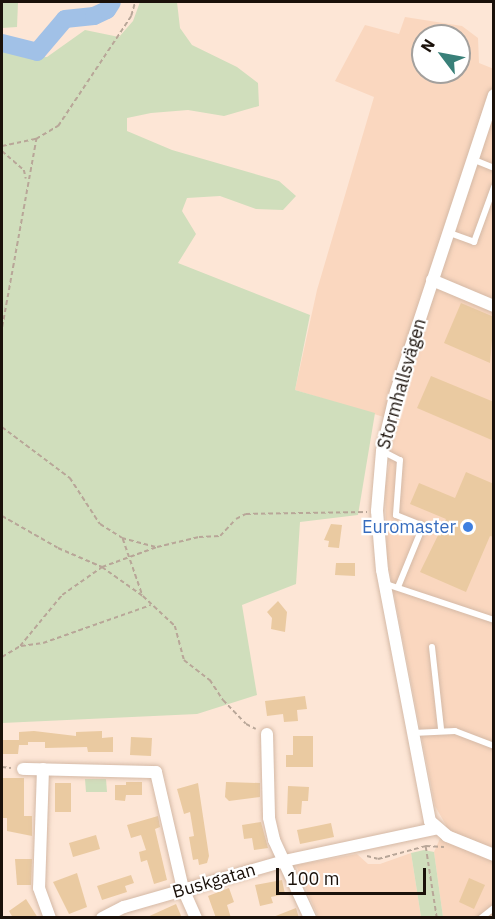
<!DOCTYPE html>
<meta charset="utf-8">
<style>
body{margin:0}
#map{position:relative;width:495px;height:919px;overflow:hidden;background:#fde6d6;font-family:"IBM Plex Sans",sans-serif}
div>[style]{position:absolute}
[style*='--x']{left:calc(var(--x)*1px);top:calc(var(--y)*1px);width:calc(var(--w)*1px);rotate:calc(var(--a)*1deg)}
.built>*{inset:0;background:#fad7bf}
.green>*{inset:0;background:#d0debc}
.river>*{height:18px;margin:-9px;padding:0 9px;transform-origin:9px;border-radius:9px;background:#a1c1e7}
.building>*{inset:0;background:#eacaa1}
.path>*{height:1.5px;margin-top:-0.75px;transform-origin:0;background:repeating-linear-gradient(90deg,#b8a698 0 4.5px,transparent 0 7.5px)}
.roads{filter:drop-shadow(0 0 2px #d4b9a6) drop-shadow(0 0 2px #d4b9a6)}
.lane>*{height:6px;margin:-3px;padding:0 3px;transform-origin:3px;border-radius:3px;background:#fff}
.street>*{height:12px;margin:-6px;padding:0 6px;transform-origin:6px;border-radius:6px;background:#fff}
.dots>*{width:16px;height:16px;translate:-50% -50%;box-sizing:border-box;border:3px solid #fff;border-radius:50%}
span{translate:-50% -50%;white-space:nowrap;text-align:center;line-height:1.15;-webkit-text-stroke:4.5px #fff;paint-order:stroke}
.street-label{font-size:18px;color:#1a110a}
.shop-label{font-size:18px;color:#366cbe}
.right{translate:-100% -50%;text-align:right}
.frame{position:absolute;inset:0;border:3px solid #1a110a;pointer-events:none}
.north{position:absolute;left:411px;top:24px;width:60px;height:60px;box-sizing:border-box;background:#fff;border:2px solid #a3a09d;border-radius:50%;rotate:302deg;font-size:16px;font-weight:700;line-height:24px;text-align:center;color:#1a110a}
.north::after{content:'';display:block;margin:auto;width:21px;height:27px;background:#398079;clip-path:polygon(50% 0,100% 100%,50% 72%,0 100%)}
.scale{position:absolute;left:276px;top:868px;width:150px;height:27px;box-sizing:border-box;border:3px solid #1a110a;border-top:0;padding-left:8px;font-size:18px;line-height:21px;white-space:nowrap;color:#1a110a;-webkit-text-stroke:4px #fff;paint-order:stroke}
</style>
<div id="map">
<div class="built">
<div style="clip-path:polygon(evenodd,405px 17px,462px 26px,478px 38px,479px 63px,494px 69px,493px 917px,443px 917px,434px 852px,446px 825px,435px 806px,387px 558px,385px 487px,397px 421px,295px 390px,317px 290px,374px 97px,335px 81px,365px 25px,399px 34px,405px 17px,423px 36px,459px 36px,459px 72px,423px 72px,423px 36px)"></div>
<div style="clip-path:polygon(411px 853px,421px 917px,318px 917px,296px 865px,357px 854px,368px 864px,380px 864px)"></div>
</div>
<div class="green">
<div style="clip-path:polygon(2px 2px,18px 2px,17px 27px,2px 28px)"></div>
<div style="clip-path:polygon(140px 2px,177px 2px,180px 28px,192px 45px,237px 67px,258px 83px,259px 106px,224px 116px,188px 110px,151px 113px,127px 118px,127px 131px,172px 150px,279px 181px,296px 196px,283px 210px,256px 209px,220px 196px,187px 198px,182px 211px,196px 234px,178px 263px,310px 315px,295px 390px,375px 413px,358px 515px,300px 522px,296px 584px,242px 605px,257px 695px,197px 714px,2px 723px,2px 49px,26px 58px,47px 57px,85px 30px,119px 37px,133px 21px)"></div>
<div style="clip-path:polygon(85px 779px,106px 779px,107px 792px,86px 792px)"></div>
<div style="clip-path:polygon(424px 850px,434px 852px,443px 917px,421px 917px,411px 853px)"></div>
</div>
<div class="river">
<div style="--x:2;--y:43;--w:36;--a:14"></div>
<div style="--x:37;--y:52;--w:43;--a:-49.7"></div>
<div style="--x:65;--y:19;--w:29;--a:-6"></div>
<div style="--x:94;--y:16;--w:14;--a:-25"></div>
<div style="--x:107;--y:10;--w:9;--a:-58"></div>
</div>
<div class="building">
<div style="clip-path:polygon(461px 303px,494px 317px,490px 363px,444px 343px)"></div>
<div style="clip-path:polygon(431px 376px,494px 402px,494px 441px,417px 408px)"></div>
<div style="clip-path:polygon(466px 472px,494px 484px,494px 537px,490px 536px,466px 592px,420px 572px,446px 519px,410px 504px,419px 483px,455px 498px)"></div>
<div style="clip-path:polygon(331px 524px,342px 525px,339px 548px,328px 547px,329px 541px,324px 540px)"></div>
<div style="clip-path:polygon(336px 563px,355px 563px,355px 576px,335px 575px)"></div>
<div style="clip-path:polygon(278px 601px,287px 612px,285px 632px,271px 629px,272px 618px,267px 612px)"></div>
<div style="clip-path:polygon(305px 696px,307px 709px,297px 710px,298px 721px,284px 722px,283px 714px,267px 716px,265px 701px)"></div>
<div style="clip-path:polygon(34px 731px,76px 736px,76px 732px,102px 731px,102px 738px,113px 737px,113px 752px,88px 752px,87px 747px,45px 748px,45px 742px,28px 742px,28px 745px,19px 745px,18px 754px,2px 754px,2px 740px,19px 740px,19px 732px)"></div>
<div style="clip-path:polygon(293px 736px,313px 736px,313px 767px,286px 767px,286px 755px,293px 755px)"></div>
<div style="clip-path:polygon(131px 737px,152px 738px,151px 756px,130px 755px)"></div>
<div style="clip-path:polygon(2px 778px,24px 778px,24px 816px,32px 816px,32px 836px,7px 831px,7px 818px,3px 818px)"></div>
<div style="clip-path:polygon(126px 782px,142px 782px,142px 795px,126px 795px,125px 801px,115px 800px,115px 785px,126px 785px)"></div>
<div style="clip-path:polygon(226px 782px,260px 783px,260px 797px,229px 801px,225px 797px)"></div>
<div style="clip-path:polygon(55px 783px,71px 783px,71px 812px,55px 812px)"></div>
<div style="clip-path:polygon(198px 783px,209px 856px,207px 863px,199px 865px,198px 859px,193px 860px,189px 837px,194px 836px,190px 812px,184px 814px,177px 789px)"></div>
<div style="clip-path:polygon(288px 786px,309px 787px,308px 801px,302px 801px,301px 814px,287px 814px)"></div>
<div style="clip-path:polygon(158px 816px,160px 827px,155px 829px,167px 880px,154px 884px,147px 860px,141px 862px,139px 852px,146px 850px,141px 835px,131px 838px,127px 825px)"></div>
<div style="clip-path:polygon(261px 822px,268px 848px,254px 850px,252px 838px,244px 839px,242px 825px)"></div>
<div style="clip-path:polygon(331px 823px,334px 837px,300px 844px,297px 830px)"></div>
<div style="clip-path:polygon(96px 835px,100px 849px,73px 857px,69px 843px)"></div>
<div style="clip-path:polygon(15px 859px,32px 859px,31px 885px,17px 885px)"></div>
<div style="clip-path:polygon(77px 873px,87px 907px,69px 914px,53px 882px)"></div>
<div style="clip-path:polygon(131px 875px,134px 883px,125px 886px,127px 892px,102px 900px,97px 886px)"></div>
<div style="clip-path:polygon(469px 878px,485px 885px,474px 909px,459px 902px)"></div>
<div style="clip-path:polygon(282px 880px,285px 894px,271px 897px,273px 903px,260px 906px,255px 885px)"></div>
<div style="clip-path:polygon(229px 888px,234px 902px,227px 905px,231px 918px,216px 918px,208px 896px)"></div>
<div style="clip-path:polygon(26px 899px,38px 918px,13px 918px,9px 911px)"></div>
<div style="clip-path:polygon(176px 904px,182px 918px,145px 918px)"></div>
<div style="clip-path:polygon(296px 908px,299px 918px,273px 918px,273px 917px)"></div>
</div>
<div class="path">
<div style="--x:2;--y:146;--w:35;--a:-12"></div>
<div style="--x:36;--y:139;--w:26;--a:-31"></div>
<div style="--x:58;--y:126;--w:132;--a:-56.4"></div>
<div style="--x:131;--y:16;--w:15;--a:-74"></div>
<div style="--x:2;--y:151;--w:29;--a:41"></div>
<div style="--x:24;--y:170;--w:9;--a:77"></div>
<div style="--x:2;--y:327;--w:191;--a:-79.7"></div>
<div style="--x:2;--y:427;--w:85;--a:36.9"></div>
<div style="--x:70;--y:478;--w:55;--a:56.9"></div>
<div style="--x:100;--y:524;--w:26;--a:32"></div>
<div style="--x:122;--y:538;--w:35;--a:15"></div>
<div style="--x:2;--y:516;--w:64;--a:29.7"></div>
<div style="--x:58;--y:548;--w:48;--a:23.4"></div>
<div style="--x:102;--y:567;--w:50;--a:35.3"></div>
<div style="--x:143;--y:596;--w:44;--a:43.2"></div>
<div style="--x:175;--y:626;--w:35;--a:75"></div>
<div style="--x:184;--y:660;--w:33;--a:38"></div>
<div style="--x:210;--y:680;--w:24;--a:57"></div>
<div style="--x:223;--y:700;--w:33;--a:46"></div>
<div style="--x:246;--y:724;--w:11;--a:27"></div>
<div style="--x:123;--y:539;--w:58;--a:70.9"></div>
<div style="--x:21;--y:646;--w:22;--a:-8"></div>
<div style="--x:43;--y:643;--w:114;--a:-19.4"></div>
<div style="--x:2;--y:657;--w:21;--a:-31"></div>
<div style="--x:20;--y:646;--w:66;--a:-50.5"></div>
<div style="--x:62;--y:595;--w:49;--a:-35"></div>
<div style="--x:102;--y:567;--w:59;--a:-20"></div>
<div style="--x:157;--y:547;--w:43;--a:-13.4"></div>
<div style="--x:199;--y:537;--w:21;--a:-3"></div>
<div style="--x:220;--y:536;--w:23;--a:-47"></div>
<div style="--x:236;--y:519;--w:11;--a:-27"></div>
<div style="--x:246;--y:514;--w:121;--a:-0.9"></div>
<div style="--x:2;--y:767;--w:9;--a:6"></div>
<div style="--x:426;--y:847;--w:72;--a:81.2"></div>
<div style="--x:367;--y:856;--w:11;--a:15"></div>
<div style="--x:378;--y:859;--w:50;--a:-15.2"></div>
<div style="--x:426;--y:846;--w:18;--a:3"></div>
</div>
<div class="roads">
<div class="lane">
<div style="--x:472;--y:159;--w:24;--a:22"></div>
<div style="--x:447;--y:232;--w:29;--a:20"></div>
<div style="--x:474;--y:242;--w:59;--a:-70"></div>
<div style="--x:382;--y:451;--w:20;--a:27"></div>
<div style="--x:400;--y:460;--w:55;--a:94.2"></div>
<div style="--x:396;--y:515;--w:29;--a:22"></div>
<div style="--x:423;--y:526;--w:66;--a:112.3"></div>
<div style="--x:386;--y:584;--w:114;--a:18.4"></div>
<div style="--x:432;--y:647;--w:82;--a:83.7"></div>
<div style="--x:413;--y:733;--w:42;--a:-2.7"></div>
<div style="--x:455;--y:731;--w:42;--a:21"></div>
<div style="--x:481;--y:918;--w:16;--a:-38"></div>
</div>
<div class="street">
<div style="--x:494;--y:95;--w:313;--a:108.3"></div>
<div style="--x:396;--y:392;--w:61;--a:103.3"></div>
<div style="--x:382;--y:451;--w:60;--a:94.8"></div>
<div style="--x:377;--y:511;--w:59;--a:85.2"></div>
<div style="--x:382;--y:570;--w:256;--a:79.2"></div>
<div style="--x:430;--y:821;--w:23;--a:41"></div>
<div style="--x:447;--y:836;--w:51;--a:22"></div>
<div style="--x:432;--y:280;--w:67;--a:22.8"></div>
<div style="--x:267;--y:734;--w:84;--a:88.6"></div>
<div style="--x:269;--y:818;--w:23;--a:77"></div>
<div style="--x:274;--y:840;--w:86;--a:65.2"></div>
<div style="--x:23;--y:769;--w:133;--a:1.3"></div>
<div style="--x:156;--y:772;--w:120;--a:77"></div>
<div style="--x:183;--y:889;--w:32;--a:66"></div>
<div style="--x:43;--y:769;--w:119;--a:91.9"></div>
<div style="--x:39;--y:888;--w:32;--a:70"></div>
<div style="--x:102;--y:918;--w:25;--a:-27"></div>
<div style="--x:124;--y:907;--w:166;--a:-16"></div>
<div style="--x:284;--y:861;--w:154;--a:-12"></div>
</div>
</div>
<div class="dots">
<div style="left:468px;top:527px;background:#3f7fe0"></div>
</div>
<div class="street-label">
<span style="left:402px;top:384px;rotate:-74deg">Stormhallsvägen</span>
<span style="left:214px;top:881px;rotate:-16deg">Buskgatan</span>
</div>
<div class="shop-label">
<span class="right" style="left:456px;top:527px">Euromaster</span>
</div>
<div class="frame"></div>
<div class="north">N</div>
<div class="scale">100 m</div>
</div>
